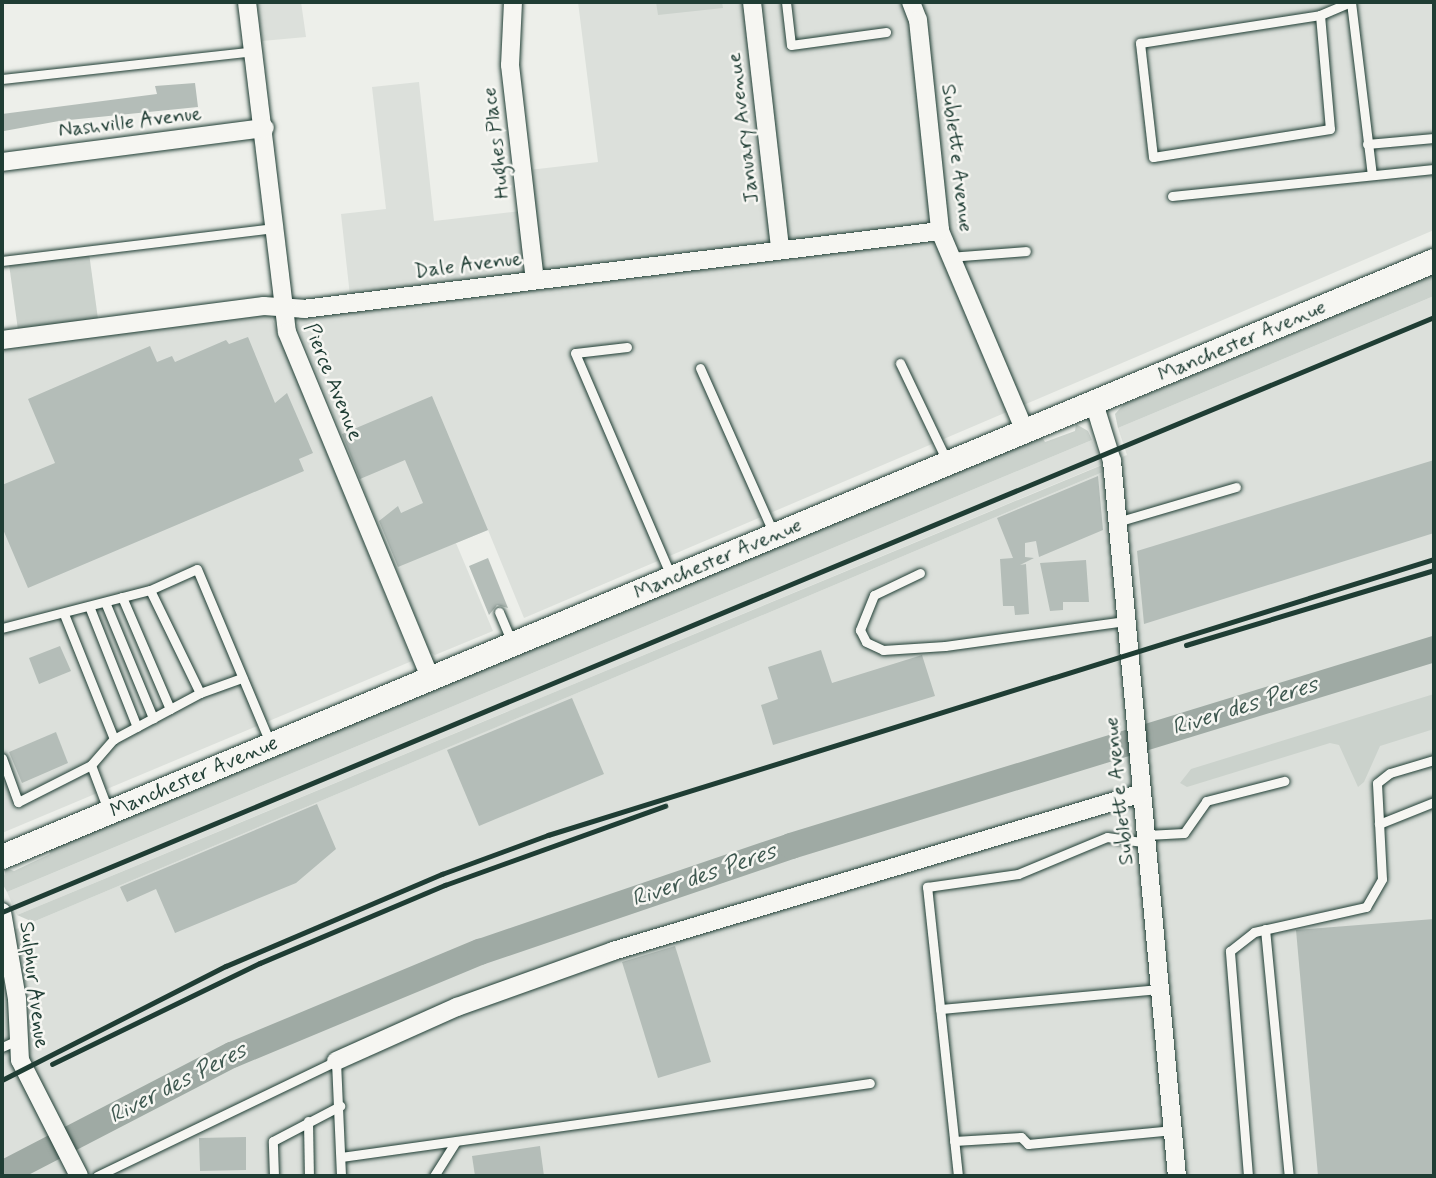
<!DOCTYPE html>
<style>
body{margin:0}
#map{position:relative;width:1436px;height:1178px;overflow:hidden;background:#edefea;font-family:Mynerve,sans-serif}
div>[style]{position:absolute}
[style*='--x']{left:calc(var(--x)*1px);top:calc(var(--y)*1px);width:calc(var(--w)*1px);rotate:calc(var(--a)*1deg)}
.built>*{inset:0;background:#dce0db}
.green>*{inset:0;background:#cbd2cc}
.river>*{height:26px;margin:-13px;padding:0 13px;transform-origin:13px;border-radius:13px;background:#9faaa4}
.building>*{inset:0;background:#b4bdb8}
.roads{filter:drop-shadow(0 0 2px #1f3d34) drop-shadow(0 0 2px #1f3d34)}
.lane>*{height:9px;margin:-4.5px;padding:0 4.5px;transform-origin:4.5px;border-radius:4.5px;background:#f6f6f2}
.street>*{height:18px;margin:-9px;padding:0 9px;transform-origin:9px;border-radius:9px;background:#f6f6f2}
.secondary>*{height:24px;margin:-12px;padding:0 12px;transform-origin:12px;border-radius:12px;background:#f6f6f2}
.rail>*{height:4.5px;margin:-2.25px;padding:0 2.25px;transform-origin:2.25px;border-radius:2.25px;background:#1f3d34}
span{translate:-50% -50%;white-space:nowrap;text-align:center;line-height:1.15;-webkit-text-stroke:5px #f6f6f2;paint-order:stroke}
.street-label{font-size:21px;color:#1f3d34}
.water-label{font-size:23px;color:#3f5850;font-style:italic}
.frame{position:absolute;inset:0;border:4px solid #1f3d34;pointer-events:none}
</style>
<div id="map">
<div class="built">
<div style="clip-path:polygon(257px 2px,301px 2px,306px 37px,262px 41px)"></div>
<div style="clip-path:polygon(578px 2px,1434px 2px,1434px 230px,524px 618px,488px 530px,456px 543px,493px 631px,435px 655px,430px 652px,297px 325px,301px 315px,541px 284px,529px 170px,598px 162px)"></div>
<div style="clip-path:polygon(419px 82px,434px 221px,522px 211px,529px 274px,350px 296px,341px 214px,386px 209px,372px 87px)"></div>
<div style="clip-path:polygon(1434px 296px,1434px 1176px,2px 1176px,2px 935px,1103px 472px,1101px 465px,17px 915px,7px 892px,1092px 440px,1102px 465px,1127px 455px,1118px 428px)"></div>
<div style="clip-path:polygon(270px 314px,412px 661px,2px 833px,2px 347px)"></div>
</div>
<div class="green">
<div style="clip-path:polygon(656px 2px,722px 2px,723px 8px,658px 15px)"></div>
<div style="clip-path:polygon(89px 253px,98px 319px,18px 330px,9px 264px)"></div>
<div style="clip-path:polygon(1434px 274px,1434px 296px,1118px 428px,1115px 414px,1124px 404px)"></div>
<div style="clip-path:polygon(1076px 424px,1088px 431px,1092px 440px,7px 892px,2px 883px,6px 868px,14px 871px,50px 854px,49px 850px,1042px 437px,1045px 442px,1075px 431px)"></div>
<div style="clip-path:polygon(1102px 465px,1103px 472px,33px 922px,17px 915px)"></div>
<div style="clip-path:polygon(1434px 694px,1434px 729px,1380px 746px,1364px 782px,1358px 787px,1339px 745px,1330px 743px,1187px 787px,1180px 783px,1191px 769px)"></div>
</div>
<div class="river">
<div style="--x:2;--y:1174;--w:259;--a:-27.4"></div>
<div style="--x:232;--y:1055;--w:269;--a:-22.6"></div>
<div style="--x:480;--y:952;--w:329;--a:-18.8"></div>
<div style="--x:791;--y:846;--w:673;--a:-17.03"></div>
</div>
<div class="building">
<div style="clip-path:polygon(195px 83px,198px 107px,59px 121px,4px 131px,2px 114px,157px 94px,155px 86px)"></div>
<div style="clip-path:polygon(248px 337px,275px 403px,287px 393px,313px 453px,299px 459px,304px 471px,28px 588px,2px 527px,2px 485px,55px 463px,28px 399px,150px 346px,157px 362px,172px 356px,175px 362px,226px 340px,229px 344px)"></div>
<div style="clip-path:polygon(432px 396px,488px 530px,398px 567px,379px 521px,398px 506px,401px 513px,423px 503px,405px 460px,360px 479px,342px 434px)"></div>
<div style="clip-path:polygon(1434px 460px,1434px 533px,1144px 624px,1137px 551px)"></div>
<div style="clip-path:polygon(1098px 476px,1103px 530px,1039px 557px,1036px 541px,1025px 543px,1025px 557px,1034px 558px,1020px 565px,1026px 564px,1029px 614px,1015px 615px,1014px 606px,1003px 606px,1000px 559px,1013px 558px,997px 518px)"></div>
<div style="clip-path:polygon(488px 558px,508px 608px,497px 605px,489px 615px,469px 566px)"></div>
<div style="clip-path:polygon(1086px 560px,1089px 602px,1063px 602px,1063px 610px,1050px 611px,1040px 563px)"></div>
<div style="clip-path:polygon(60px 646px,71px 671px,39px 684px,29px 658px)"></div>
<div style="clip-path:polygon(821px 650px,832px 683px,922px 655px,935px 696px,773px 745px,761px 705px,778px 699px,768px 667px)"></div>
<div style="clip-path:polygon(572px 698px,604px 774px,479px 826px,447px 750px)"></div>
<div style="clip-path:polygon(56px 732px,68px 763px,22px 783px,9px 752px)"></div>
<div style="clip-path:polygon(317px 804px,336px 849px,296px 883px,175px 933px,156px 889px,127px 902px,120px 887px)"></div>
<div style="clip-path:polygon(1434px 919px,1434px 1176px,1318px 1176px,1296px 930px)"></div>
<div style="clip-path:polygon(675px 946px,711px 1062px,658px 1078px,622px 962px)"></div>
<div style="clip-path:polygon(246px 1137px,246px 1170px,200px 1171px,199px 1138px)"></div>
<div style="clip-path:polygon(540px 1146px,544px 1176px,475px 1176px,472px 1156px)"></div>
</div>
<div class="roads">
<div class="lane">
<div style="--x:786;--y:2;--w:43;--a:83.4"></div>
<div style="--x:791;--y:45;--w:96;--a:-7.8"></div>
<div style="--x:1351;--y:2;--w:174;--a:83.1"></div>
<div style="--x:1320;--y:15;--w:114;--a:85"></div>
<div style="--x:1330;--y:129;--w:179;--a:171"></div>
<div style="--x:1153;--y:157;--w:115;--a:-96.5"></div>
<div style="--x:1140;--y:43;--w:182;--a:-8.8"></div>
<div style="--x:1320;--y:15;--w:33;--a:-23"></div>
<div style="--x:2;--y:79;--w:254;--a:-6.3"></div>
<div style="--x:1367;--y:144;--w:67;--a:-5.1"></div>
<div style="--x:1172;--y:196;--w:263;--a:-5.9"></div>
<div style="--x:950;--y:257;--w:76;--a:-4.5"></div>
<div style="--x:2;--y:261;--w:274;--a:-6.9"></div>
<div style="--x:627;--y:347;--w:52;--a:173.4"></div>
<div style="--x:575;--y:353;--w:243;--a:66.7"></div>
<div style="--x:900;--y:363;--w:109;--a:64.4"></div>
<div style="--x:700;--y:368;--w:182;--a:66"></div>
<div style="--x:1117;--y:522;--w:124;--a:-16.4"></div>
<div style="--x:920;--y:573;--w:51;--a:154.4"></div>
<div style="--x:874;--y:595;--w:38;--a:112"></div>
<div style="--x:860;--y:630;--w:13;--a:63"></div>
<div style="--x:866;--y:642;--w:19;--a:25"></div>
<div style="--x:883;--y:650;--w:62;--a:-3.7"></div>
<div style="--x:945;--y:646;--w:182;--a:-7.9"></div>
<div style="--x:122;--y:597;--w:122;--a:66.8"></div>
<div style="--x:105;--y:602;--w:126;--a:67.5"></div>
<div style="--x:89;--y:606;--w:130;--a:68.4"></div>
<div style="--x:499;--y:612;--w:33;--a:67"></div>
<div style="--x:64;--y:614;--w:135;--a:68.2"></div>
<div style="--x:2;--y:628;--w:153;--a:-14.4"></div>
<div style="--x:200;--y:693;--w:114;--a:-115.9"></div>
<div style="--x:150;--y:590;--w:51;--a:-24.1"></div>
<div style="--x:197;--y:569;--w:189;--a:67.2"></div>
<div style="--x:2;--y:758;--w:47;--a:70"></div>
<div style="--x:18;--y:802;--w:82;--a:-26.9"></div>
<div style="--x:91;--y:765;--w:48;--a:69.3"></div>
<div style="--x:91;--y:765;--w:35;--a:-49"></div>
<div style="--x:114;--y:739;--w:98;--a:-28.1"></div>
<div style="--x:200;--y:693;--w:45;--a:-19.7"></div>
<div style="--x:1379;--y:824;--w:59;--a:-21.8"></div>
<div style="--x:1147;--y:835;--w:37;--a:-3"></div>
<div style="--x:1184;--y:833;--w:39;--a:-55"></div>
<div style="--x:1206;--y:801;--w:81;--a:-14.4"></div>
<div style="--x:1265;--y:929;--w:248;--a:84.5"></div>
<div style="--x:940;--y:1009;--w:221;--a:-5.2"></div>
<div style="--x:2;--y:1047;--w:17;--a:-24"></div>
<div style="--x:308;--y:1121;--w:55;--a:89"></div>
<div style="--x:954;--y:1141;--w:67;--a:-3.4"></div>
<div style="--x:1021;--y:1137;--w:10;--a:45"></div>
<div style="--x:1028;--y:1144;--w:146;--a:-5.5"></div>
<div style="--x:341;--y:1157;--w:534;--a:-7.96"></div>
<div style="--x:97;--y:1176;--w:265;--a:-25.7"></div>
<div style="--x:336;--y:1061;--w:115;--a:87.5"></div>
<div style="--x:274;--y:1176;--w:35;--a:-92"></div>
<div style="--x:273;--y:1141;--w:76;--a:-27.6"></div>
<div style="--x:434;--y:1176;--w:41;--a:-57.8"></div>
<div style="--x:958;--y:1176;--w:291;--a:-96.1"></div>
<div style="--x:927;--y:887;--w:92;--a:-8.1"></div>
<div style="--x:1018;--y:874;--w:96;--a:-22.6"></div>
<div style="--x:1107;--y:837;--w:41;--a:8.3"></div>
<div style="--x:1248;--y:1176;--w:226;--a:-94.6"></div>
<div style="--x:1230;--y:951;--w:31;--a:-38"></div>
<div style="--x:1254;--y:932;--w:115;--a:-12.6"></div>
<div style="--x:1366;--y:907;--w:32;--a:-60"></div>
<div style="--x:1382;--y:879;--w:96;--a:-93"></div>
<div style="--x:1377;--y:783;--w:16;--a:-38"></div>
<div style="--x:1390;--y:773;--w:46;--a:-16.5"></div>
</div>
<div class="street">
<div style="--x:247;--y:2;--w:332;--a:83.1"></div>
<div style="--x:287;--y:332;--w:374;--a:67.5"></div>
<div style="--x:513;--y:2;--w:63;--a:92.7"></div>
<div style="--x:510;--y:65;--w:216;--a:83.4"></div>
<div style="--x:752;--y:2;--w:249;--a:83.5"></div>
<div style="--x:911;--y:2;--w:19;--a:69"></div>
<div style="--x:918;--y:20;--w:212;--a:84"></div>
<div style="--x:940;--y:231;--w:217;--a:67"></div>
<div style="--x:2;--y:162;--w:265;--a:-7.4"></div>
<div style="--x:2;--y:340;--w:264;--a:-7.4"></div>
<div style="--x:264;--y:306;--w:39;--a:4"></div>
<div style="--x:303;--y:309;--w:642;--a:-6.98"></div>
<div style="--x:1094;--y:403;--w:61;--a:72.8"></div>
<div style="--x:1112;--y:461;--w:718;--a:84.81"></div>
<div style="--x:2;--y:912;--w:88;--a:80.2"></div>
<div style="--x:17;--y:999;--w:61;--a:87.2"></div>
<div style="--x:20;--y:1060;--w:130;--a:63"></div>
<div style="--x:336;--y:1061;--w:133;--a:-24.1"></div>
<div style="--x:457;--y:1007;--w:166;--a:-19.7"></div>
<div style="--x:613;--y:951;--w:552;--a:-16.63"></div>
</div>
<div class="secondary">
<div style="--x:2;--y:857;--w:1551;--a:-22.6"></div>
</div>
</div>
<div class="rail">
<div style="--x:1186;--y:645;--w:259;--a:-16.8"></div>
<div style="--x:2;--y:912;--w:1551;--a:-22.56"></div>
<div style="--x:52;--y:1064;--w:231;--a:-25.9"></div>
<div style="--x:260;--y:963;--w:201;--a:-22.9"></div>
<div style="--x:445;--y:885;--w:234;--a:-19.8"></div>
<div style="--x:2;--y:1080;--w:251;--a:-27"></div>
<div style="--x:226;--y:966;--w:235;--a:-23.1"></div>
<div style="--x:442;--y:874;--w:113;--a:-20.2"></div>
<div style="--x:548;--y:835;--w:928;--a:-17.3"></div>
</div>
<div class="street-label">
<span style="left:130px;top:122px;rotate:-7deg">Nashville Avenue</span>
<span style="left:743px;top:128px;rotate:-97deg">January Avenue</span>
<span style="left:496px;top:143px;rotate:-97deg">Hughes Place</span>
<span style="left:957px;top:158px;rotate:83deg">Sublette Avenue</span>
<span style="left:468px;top:265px;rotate:-7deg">Dale Avenue</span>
<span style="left:1242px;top:341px;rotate:-23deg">Manchester Avenue</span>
<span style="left:333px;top:382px;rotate:68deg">Pierce Avenue</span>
<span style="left:718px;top:559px;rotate:-23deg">Manchester Avenue</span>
<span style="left:194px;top:777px;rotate:-23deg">Manchester Avenue</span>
<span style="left:1119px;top:791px;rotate:-96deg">Sublette Avenue</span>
<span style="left:34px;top:985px;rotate:83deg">Sulphur Avenue</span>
</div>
<div class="water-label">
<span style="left:1245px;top:707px;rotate:-17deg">River des Peres</span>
<span style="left:704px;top:876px;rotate:-19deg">River des Peres</span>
<span style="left:178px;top:1084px;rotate:-27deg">River des Peres</span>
</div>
<div class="frame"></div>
</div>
